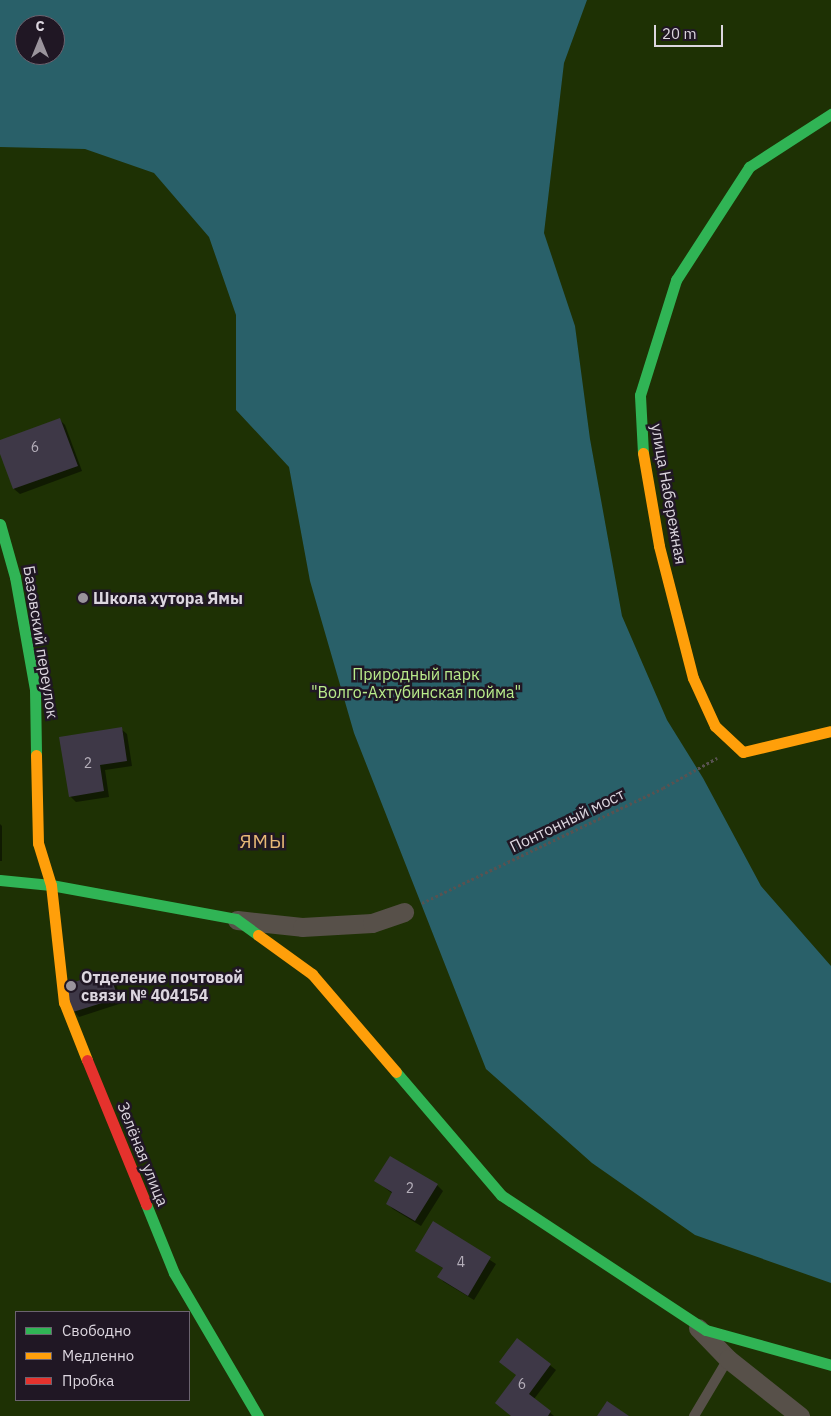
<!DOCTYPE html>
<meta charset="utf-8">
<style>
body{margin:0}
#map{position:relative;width:831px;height:1416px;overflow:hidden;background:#1f1a21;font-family:"IBM Plex Sans",sans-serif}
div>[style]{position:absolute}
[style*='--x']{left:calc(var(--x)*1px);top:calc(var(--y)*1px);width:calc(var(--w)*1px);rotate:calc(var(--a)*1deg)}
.green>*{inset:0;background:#1e3104}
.water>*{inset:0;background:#296069}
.shadow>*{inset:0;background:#0007}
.building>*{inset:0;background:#3e3847}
.path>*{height:3px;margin-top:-1.5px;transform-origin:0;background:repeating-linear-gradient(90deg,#585251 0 2.5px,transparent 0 5px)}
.lane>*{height:10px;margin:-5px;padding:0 5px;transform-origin:5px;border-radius:5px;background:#575049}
.street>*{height:19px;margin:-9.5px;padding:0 9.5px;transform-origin:9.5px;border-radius:9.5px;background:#575049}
.fast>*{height:11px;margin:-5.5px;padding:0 5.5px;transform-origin:5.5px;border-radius:5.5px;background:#30b455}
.slow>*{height:11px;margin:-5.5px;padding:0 5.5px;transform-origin:5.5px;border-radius:5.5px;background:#ff9f0a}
.jam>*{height:11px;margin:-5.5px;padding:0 5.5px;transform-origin:5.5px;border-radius:5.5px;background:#e5322d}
.dots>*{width:14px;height:14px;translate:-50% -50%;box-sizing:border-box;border:2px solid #201724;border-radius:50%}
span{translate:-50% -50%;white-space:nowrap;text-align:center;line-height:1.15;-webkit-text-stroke:5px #201724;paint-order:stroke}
.number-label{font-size:14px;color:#b4aeb9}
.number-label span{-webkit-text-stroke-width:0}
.street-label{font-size:16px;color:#dcd6df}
.poi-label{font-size:16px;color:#dcd6df;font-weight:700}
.left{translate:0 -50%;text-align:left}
.park-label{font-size:16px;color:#b9eb8b}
.quarter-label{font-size:19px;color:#e8b977;letter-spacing:1px}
.legend{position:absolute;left:15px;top:1311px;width:175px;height:90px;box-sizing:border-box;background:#201724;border:1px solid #6b636f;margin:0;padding:6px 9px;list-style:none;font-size:15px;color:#dcd6df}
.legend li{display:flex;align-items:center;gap:10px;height:25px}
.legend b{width:25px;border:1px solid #6b636f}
.north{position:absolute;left:15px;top:15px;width:50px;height:50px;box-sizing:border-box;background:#201724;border:1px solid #6b636f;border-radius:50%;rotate:0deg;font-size:14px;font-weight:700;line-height:20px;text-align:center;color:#dcd6df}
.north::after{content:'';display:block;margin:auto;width:18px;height:22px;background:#9a949c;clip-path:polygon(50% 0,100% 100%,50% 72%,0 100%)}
.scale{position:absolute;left:654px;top:25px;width:69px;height:22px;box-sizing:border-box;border:2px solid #dcd6df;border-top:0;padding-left:6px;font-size:15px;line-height:18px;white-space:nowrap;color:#dcd6df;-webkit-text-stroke:4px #201724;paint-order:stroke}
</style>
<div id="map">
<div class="green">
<div style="clip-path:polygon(evenodd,0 0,831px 0,831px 1416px,0 1416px,0 0,25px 25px,55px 25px,55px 55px,25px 55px,25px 25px,0 0,16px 1312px,189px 1312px,189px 1400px,16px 1400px,16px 1312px)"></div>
</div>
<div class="water">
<div style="clip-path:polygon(evenodd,0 0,587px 0,564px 63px,544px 233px,575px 326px,590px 439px,622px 616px,667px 720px,703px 778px,761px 886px,831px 966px,831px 1283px,695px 1235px,592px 1163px,486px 1069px,354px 733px,310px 581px,289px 467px,236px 410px,236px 315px,209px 237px,154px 173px,85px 149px,0 147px,0 0,25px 25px,55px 25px,55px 55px,25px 55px,25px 25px)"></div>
</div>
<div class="shadow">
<div style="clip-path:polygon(59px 419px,65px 425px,82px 471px,20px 494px,14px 489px,0 451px,0 441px)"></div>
<div style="clip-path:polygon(121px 729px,127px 734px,132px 766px,105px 770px,109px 797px,76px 802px,70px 796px)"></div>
<div style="clip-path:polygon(0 824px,2px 826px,2px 861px,0 861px)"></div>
<div style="clip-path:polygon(109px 973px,114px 978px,122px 1003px,79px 1017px,74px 1011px)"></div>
<div style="clip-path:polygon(376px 1181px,437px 1185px,443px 1191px,421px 1226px,393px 1209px,387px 1203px,393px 1194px)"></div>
<div style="clip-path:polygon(433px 1223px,496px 1264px,474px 1300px,444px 1282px,439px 1277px,444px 1269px,416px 1250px)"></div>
<div style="clip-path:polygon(518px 1340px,556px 1370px,534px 1399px,554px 1416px,512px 1416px,518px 1376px)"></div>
</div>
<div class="building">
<div style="clip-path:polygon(60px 418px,78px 466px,13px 489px,0 454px,0 440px)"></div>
<div style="clip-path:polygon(122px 727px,127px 761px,100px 765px,104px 791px,69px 797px,59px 737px)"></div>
<div style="clip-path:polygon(109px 971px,118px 998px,73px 1012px,65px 985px)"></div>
<div style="clip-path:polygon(390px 1156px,438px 1184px,415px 1221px,386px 1204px,392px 1192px,374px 1181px)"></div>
<div style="clip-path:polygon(433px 1221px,491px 1257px,468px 1296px,437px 1277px,443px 1268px,415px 1251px)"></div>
<div style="clip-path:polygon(517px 1338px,551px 1364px,529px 1394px,551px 1411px,548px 1416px,511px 1416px,495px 1403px,516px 1375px,499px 1362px)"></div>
<div style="clip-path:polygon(607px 1401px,629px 1416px,597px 1416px)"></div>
</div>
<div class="path">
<div style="--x:422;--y:903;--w:267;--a:-25.5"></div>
<div style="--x:663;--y:788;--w:62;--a:-29.1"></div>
</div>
<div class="lane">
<div style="--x:694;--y:1416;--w:66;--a:-59.2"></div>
</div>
<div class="street">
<div style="--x:237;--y:920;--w:65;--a:6.1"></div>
<div style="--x:302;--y:927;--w:70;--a:-3.3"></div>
<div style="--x:372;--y:923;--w:34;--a:-19"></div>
<div style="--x:698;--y:1328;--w:43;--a:45.9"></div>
<div style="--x:728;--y:1359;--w:92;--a:38.4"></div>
</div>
<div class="fast">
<div style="--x:643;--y:453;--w:58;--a:-93"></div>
<div style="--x:640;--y:395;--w:121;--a:-72.6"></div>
<div style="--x:676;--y:280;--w:135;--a:-57.1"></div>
<div style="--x:749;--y:167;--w:98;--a:-32.9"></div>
<div style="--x:0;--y:524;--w:55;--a:74.2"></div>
<div style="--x:15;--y:577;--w:114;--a:79.9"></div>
<div style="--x:35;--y:689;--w:66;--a:89.1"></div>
<div style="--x:0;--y:880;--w:51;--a:5.6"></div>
<div style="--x:51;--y:885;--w:188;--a:10.4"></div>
<div style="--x:236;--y:919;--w:27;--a:36"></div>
<div style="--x:396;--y:1072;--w:162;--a:49.5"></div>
<div style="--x:501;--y:1195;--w:245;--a:33.4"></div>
<div style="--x:706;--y:1330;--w:130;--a:15.6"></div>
<div style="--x:146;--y:1204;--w:74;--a:67.9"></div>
<div style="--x:174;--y:1273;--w:166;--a:59.6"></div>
</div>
<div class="slow">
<div style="--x:643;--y:453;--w:94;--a:80.2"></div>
<div style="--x:659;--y:546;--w:136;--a:75.6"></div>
<div style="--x:693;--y:678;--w:53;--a:65.4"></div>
<div style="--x:715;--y:726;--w:38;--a:43"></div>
<div style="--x:743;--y:752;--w:90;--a:-13.4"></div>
<div style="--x:36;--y:755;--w:88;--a:88.7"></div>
<div style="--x:38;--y:843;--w:44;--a:72.8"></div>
<div style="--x:51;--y:885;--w:118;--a:83.7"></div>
<div style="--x:64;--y:1002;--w:62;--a:68.4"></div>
<div style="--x:258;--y:935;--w:67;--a:35.8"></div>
<div style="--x:312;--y:974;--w:129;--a:49.4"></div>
</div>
<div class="jam">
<div style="--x:87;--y:1060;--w:156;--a:67.7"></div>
</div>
<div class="dots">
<div style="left:83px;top:598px;background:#9a949c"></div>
<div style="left:71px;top:986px;background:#9a949c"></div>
</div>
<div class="number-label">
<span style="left:35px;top:447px">6</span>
<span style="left:88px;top:763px">2</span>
<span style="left:410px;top:1188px">2</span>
<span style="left:461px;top:1262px">4</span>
<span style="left:522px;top:1384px">6</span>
</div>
<div class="street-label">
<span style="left:669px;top:494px;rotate:80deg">улица Набережная</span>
<span style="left:41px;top:642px;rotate:81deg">Базовский переулок</span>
<span style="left:567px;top:820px;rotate:-26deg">Понтонный мост</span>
<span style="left:143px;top:1154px;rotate:68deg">Зелёная улица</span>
</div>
<div class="poi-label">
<span class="left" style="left:93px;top:598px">Школа хутора Ямы</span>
<span class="left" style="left:81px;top:986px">Отделение почтовой<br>связи № 404154</span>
</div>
<div class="park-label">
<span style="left:416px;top:683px">Природный парк<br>"Волго-Ахтубинская пойма"</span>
</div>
<div class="quarter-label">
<span style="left:263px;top:842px">ЯМЫ</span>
</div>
<ul class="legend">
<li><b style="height:6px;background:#30b455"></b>Свободно</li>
<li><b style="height:6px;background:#ff9f0a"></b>Медленно</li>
<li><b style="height:6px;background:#e5322d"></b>Пробка</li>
</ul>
<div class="north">С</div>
<div class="scale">20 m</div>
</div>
